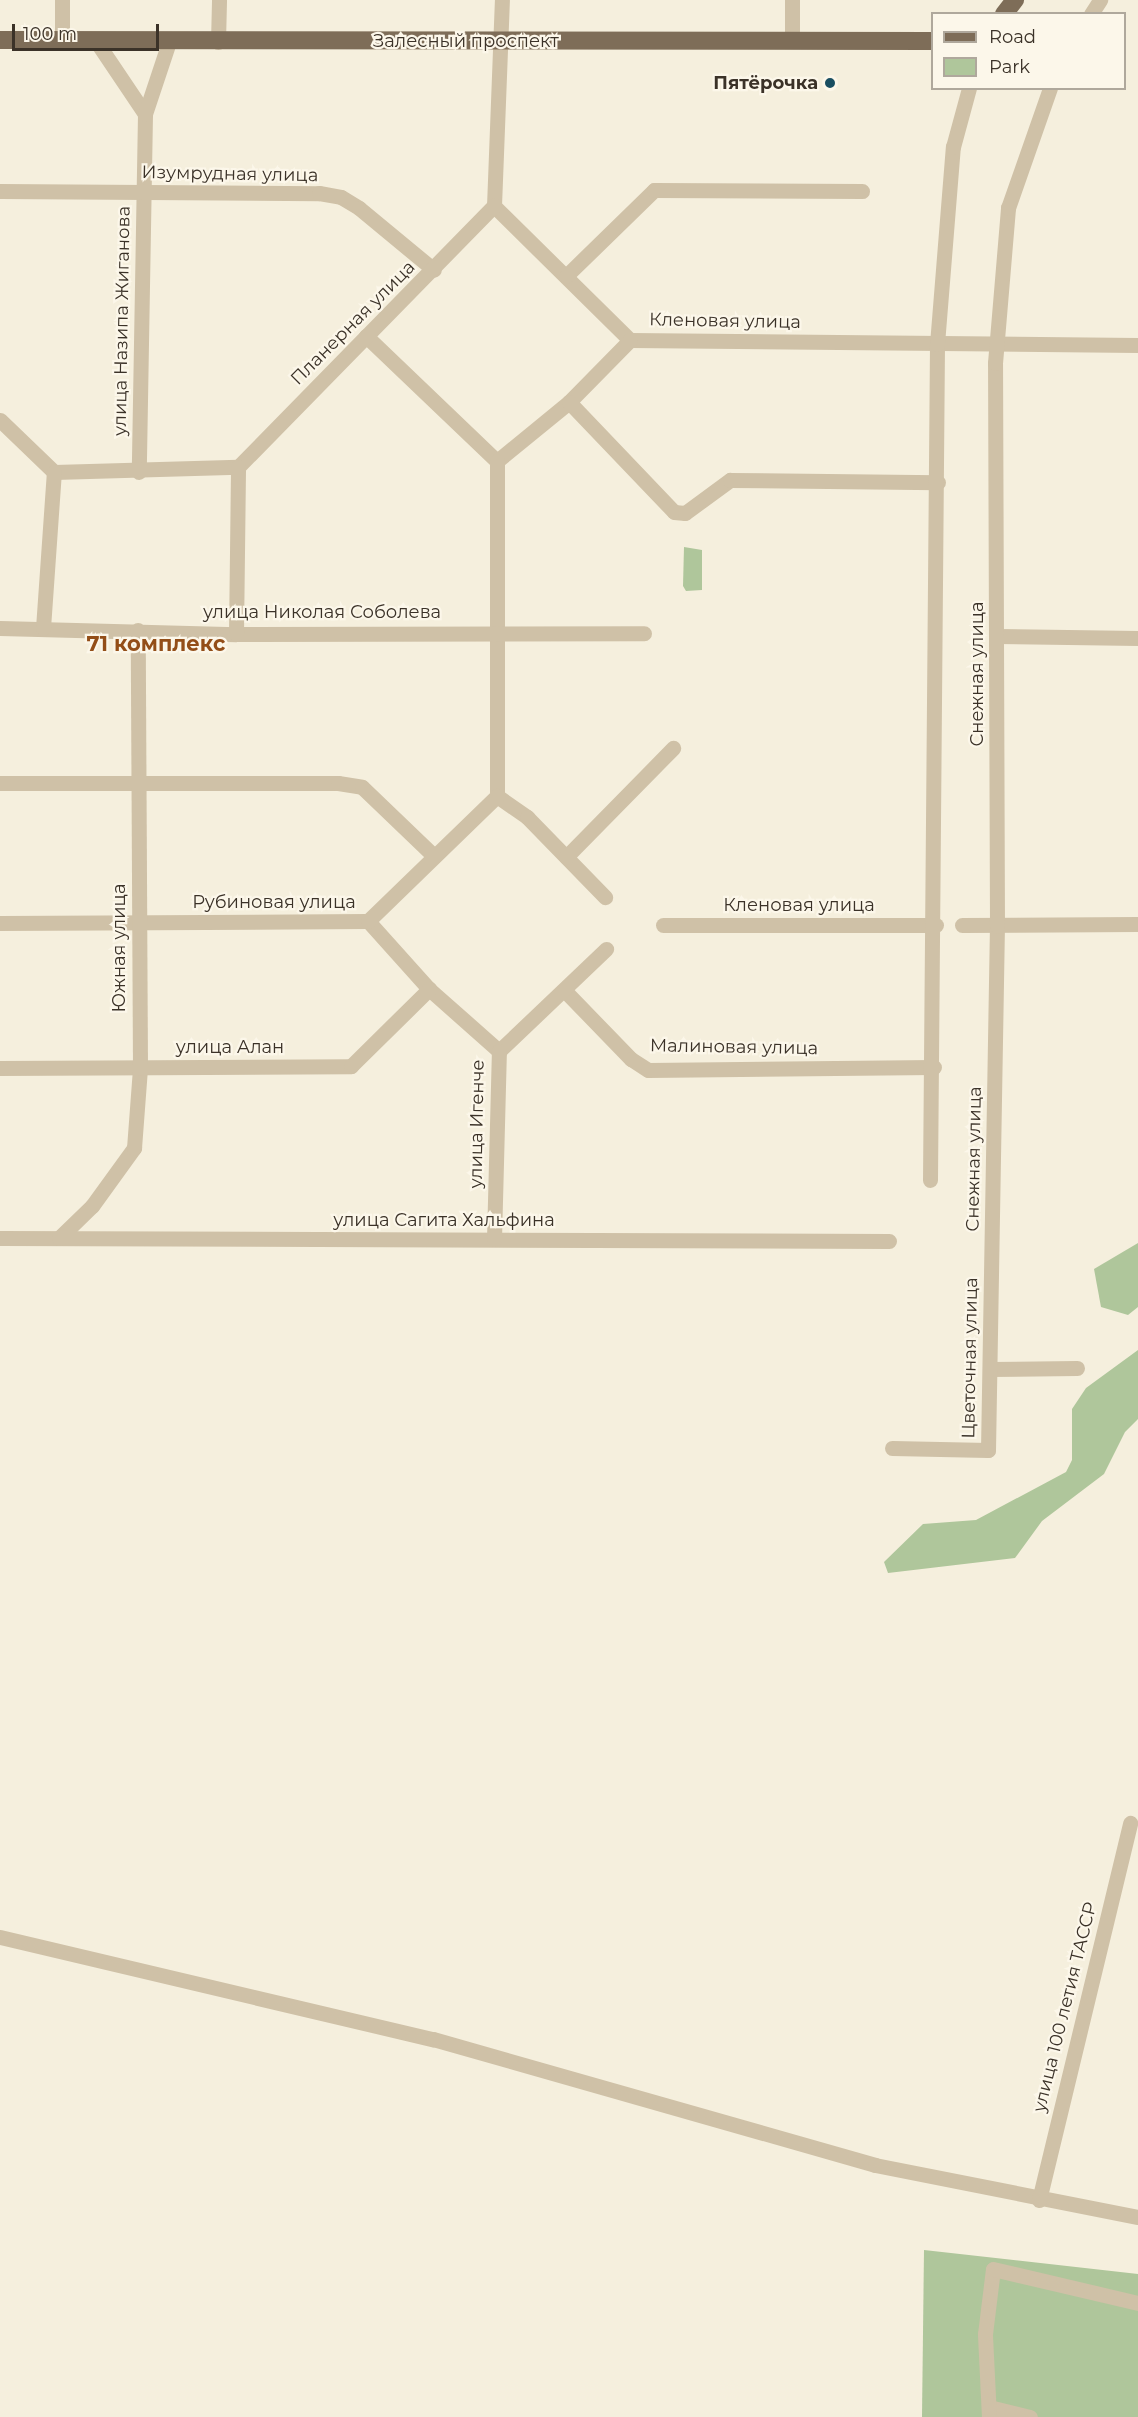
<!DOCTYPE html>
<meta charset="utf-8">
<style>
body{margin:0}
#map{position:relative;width:1138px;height:2417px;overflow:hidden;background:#f5efdd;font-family:Montserrat,sans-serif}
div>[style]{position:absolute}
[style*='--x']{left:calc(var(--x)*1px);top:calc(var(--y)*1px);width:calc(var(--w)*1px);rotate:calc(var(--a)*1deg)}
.green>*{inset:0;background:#afc69b}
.minor>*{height:15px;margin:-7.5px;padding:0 7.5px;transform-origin:7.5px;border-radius:7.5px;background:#cfc1a7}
.major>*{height:18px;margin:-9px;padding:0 9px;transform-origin:9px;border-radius:9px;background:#7e6d58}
.dots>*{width:16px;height:16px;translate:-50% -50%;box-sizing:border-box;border:3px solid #fcf7ea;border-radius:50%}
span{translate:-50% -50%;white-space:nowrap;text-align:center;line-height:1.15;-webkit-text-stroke:4.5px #fcf7ea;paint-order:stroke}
.street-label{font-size:18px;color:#3b3228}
.poi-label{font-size:18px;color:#3b3228;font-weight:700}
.right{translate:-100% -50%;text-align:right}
.quarter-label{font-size:21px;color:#934e18;font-weight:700}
.legend{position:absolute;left:931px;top:12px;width:195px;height:78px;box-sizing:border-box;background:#fcf7ea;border:2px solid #afa89c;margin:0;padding:8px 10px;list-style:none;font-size:18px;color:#3b3228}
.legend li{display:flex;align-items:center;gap:12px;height:30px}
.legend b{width:30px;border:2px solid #afa89c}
.scale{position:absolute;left:12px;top:24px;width:147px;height:27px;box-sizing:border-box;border:3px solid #3b3228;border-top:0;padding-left:8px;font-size:18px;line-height:21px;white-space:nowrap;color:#3b3228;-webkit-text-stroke:4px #fcf7ea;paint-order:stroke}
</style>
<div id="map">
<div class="green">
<div style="clip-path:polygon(684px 547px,702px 550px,702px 590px,686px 591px,683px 586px)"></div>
<div style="clip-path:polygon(1138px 1243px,1138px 1307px,1128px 1315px,1101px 1307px,1094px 1269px)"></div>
<div style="clip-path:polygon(1138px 1350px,1138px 1419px,1125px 1432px,1104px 1474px,1042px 1521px,1015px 1558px,888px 1573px,884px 1562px,923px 1524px,976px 1520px,1066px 1472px,1072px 1460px,1072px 1409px,1086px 1388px)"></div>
<div style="clip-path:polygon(924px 2250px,1138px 2274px,1138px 2417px,922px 2417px)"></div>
</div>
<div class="minor">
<div style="--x:1091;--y:14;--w:17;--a:-57"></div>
<div style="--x:792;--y:40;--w:40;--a:-90"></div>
<div style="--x:62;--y:41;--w:41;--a:-90"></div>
<div style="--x:96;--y:41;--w:88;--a:56.1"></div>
<div style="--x:145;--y:114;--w:358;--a:91"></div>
<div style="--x:218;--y:42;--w:42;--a:-88.6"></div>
<div style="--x:145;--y:114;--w:76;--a:-71.6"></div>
<div style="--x:0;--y:191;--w:319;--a:0.4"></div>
<div style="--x:319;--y:193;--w:22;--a:10"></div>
<div style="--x:341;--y:197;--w:21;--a:31"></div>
<div style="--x:359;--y:208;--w:97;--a:39.6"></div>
<div style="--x:494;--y:206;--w:191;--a:44.6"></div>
<div style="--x:630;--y:340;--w:508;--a:0.56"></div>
<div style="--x:494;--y:206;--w:206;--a:-87.8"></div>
<div style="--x:566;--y:276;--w:123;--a:-44.3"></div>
<div style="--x:654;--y:190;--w:208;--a:0.3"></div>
<div style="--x:366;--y:336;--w:181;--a:43.7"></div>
<div style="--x:497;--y:461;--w:93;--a:-39.3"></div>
<div style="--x:569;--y:402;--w:87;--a:-45.5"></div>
<div style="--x:569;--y:402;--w:152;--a:46.3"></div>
<div style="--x:674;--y:512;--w:11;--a:5"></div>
<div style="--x:685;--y:513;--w:56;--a:-36.3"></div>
<div style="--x:730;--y:480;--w:208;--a:0.6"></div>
<div style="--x:0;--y:420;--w:75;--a:43.9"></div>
<div style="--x:497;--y:461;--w:335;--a:90"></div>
<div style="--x:238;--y:467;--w:366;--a:-45.6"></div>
<div style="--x:54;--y:472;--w:184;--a:-1.6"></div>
<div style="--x:0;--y:628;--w:236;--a:1.5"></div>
<div style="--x:236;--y:634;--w:408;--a:-0.1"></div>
<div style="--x:43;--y:628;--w:156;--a:-86"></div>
<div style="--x:236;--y:634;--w:167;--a:-89.3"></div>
<div style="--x:996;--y:636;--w:142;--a:0.8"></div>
<div style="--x:0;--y:783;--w:338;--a:0"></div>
<div style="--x:338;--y:783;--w:24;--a:9"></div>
<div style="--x:362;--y:787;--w:100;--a:43.8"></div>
<div style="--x:497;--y:796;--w:37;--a:35"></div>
<div style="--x:527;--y:817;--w:112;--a:45.7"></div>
<div style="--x:566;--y:857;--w:153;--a:-45.5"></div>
<div style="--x:368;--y:921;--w:91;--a:48.1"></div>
<div style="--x:429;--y:989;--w:94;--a:41.5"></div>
<div style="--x:0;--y:923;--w:368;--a:-0.3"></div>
<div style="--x:368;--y:921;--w:180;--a:-44.1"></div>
<div style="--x:663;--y:925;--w:273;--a:0"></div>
<div style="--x:962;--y:925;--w:176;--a:-0.3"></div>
<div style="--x:565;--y:991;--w:95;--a:45.9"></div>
<div style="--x:631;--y:1059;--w:20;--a:33"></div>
<div style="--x:648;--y:1070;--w:286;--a:-0.6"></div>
<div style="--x:499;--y:1051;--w:148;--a:-43.6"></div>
<div style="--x:0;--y:1068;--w:351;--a:-0.3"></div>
<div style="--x:351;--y:1066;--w:110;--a:-44.6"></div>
<div style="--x:930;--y:1180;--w:836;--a:-89.52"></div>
<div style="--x:937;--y:344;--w:198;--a:-85.4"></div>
<div style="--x:953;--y:147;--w:61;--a:-74.8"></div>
<div style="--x:0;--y:1238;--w:889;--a:0.19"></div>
<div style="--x:59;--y:1238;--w:46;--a:-44.1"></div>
<div style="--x:92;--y:1206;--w:72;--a:-54.1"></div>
<div style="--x:134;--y:1148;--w:80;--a:-85.7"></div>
<div style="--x:140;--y:1068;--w:438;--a:-90.3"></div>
<div style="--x:494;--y:1239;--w:188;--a:-88.5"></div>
<div style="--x:990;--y:1369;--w:87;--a:-0.7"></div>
<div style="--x:892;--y:1448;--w:96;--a:1.2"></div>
<div style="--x:988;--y:1450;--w:524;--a:-89.02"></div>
<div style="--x:997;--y:926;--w:563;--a:-90.2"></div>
<div style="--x:995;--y:363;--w:156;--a:-85.2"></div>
<div style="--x:1008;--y:208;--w:127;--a:-70.7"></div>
<div style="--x:0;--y:1937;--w:445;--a:13.3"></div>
<div style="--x:433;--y:2039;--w:460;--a:15.9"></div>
<div style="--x:875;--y:2165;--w:268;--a:11.2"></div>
<div style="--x:1039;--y:2200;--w:388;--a:-76.4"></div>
<div style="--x:989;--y:2407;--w:42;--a:13.7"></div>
<div style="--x:989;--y:2417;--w:83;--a:-92.8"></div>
<div style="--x:985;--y:2334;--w:65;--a:-83"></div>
<div style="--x:993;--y:2269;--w:149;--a:13.2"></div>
</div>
<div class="major">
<div style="--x:1004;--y:14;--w:18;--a:-52"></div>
<div style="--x:0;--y:40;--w:932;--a:0.06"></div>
</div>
<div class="dots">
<div style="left:830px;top:83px;background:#194e61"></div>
</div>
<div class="street-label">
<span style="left:466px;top:41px">Залесный проспект</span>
<span style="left:230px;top:174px;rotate:1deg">Изумрудная улица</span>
<span style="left:122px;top:321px;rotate:-89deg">улица Назипа Жиганова</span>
<span style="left:725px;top:321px;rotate:1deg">Кленовая улица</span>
<span style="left:353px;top:323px;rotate:-45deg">Планерная улица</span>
<span style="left:322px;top:612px">улица Николая Соболева</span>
<span style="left:977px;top:674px;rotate:-90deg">Снежная улица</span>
<span style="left:274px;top:902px">Рубиновая улица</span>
<span style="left:799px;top:905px">Кленовая улица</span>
<span style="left:119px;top:948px;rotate:-90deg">Южная улица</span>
<span style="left:230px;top:1047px">улица Алан</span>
<span style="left:734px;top:1047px;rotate:1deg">Малиновая улица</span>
<span style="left:477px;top:1124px;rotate:-89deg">улица Игенче</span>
<span style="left:974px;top:1159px;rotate:-89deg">Снежная улица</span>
<span style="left:444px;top:1220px">улица Сагита Хальфина</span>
<span style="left:970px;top:1358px;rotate:-89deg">Цветочная улица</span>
<span style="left:1065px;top:2007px;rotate:-76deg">улица 100 летия ТАССР</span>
</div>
<div class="poi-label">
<span class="right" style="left:818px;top:83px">Пятёрочка</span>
</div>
<div class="quarter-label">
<span style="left:156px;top:644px">71 комплекс</span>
</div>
<ul class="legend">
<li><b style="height:8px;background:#7e6d58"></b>Road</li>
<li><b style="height:16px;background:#afc69b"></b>Park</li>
</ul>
<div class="scale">100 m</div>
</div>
